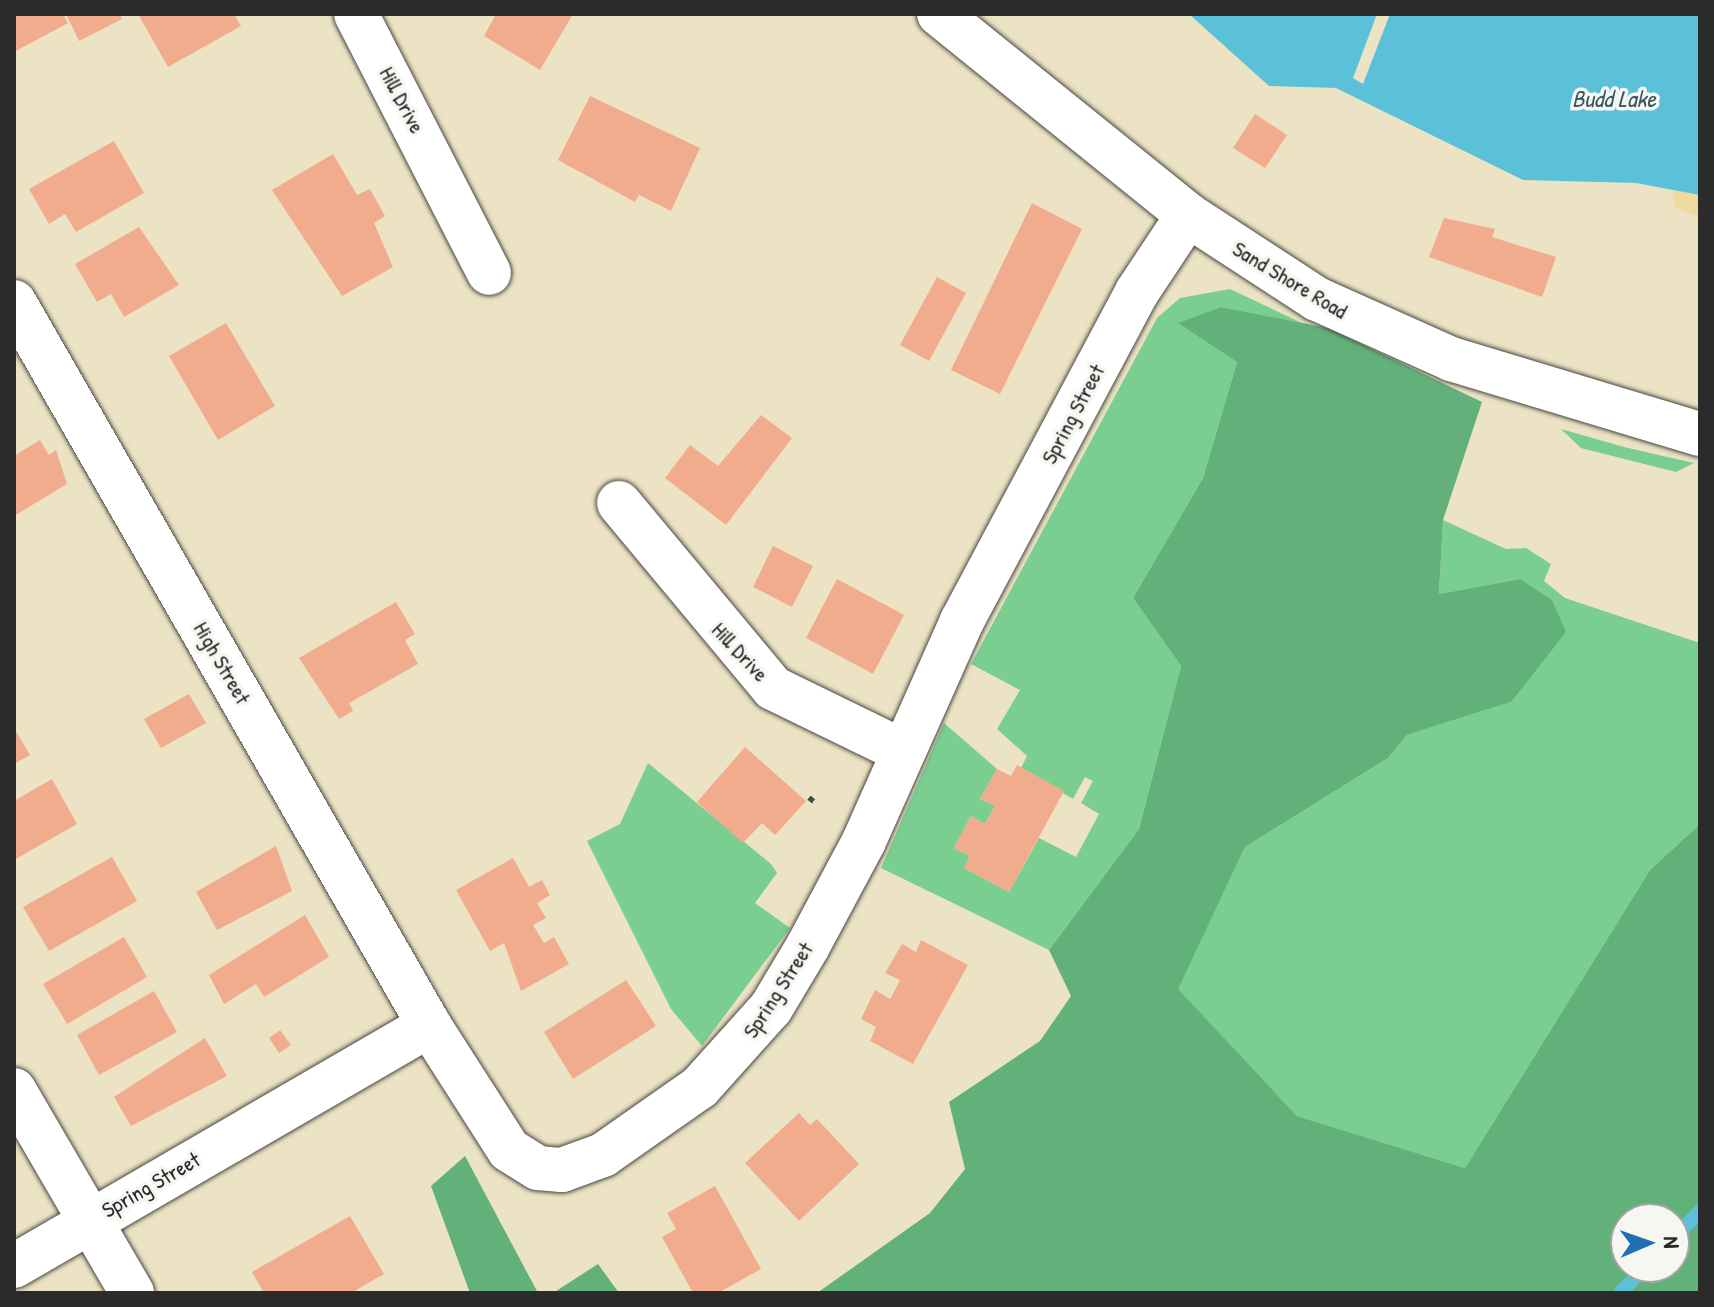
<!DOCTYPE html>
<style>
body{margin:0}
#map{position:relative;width:1714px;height:1307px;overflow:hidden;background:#ece3c4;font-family:"Patrick Hand",sans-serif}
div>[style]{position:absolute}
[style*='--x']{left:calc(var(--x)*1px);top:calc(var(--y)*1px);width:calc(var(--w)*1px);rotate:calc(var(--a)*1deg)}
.green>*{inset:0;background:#7ace90}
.forest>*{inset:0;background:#63b17a}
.sand>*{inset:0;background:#eeda9e}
.water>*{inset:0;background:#5bc1d9}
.pier>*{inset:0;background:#ece3c4}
.stream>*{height:14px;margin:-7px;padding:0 7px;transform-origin:7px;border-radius:7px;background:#5bc1d9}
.building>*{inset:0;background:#f1ac8d}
.path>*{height:5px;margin-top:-2.5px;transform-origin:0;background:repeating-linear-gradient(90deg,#484742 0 6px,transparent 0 12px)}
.roads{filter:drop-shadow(0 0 2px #484742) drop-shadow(0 0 2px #484742)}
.minor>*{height:44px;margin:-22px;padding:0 22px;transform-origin:22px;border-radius:22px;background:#fff}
.tertiary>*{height:44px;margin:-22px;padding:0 22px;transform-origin:22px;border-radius:22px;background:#fff}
span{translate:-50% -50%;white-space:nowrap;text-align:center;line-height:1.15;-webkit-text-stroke:7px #f6f6f2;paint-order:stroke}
.street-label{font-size:22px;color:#2b2b2b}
.water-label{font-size:24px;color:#39585f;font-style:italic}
.frame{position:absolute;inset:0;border:16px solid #2b2b2b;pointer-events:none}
.north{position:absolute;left:1610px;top:1203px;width:80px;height:80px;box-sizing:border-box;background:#f6f6f2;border:2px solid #a5a5a2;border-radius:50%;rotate:88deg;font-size:22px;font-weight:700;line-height:32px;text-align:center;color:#2b2b2b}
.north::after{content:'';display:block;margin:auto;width:28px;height:36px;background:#1f6fb2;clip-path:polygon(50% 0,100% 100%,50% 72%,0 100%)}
</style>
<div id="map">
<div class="green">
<div style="clip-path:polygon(1230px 289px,1302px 323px,1221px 307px,1179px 323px,1237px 362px,1203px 478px,1133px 598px,1181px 666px,1139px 829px,1049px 950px,881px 868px,944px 723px,997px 769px,980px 799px,995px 806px,985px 824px,971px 816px,954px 848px,970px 856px,964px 868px,1009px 892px,1039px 838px,1076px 857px,1099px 814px,1081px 803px,1093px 781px,1085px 777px,1073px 799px,1021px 768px,1027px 756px,997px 729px,1020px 690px,971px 664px,1157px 318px,1180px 298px)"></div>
<div style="clip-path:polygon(1561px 429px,1624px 447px,1694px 463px,1676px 472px,1581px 448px)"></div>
<div style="clip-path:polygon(1443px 520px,1506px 549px,1526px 548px,1551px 564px,1544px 581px,1565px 598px,1700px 643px,1700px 824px,1650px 870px,1465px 1168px,1297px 1116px,1177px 989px,1245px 847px,1388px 758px,1407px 735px,1511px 702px,1520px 579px,1439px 594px)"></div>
<div style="clip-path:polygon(648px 763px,771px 864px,777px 873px,755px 903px,790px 928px,702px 1046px,671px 1009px,587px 841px,620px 824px)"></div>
</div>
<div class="forest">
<div style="clip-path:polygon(evenodd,1221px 307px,1328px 328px,1482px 402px,1443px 520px,1439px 594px,1520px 579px,1552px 600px,1566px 632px,1511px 702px,1407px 735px,1388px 758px,1245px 847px,1178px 989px,1297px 1116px,1465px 1168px,1650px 870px,1700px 824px,1700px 1293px,817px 1293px,930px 1213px,965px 1169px,949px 1102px,1040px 1041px,1071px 996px,1049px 950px,1139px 829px,1181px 666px,1133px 598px,1203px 478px,1237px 362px,1178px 323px,1221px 307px,1626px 1219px,1674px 1219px,1674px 1267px,1626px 1267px,1626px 1219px)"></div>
<div style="clip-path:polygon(465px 1156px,538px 1293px,470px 1293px,431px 1186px)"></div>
<div style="clip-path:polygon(598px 1264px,619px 1293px,553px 1293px)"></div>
</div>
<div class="sand">
<div style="clip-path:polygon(1672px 190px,1700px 195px,1700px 217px,1675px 208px)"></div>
</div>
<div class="water">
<div style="clip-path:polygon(1189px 14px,1700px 14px,1700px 195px,1636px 183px,1523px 180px,1336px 88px,1269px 86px)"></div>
</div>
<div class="pier">
<div style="clip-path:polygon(1377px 14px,1390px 14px,1363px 84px,1353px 78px)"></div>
</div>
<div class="stream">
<div style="--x:1674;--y:1238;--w:37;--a:-46"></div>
<div style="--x:1620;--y:1293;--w:36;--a:-46"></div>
</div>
<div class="building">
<div style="clip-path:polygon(14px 14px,63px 14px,68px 23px,14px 52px)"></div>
<div style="clip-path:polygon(66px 14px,120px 14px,122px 19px,79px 41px)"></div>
<div style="clip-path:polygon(138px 14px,234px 14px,241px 26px,168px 67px)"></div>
<div style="clip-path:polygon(496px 14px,573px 14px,540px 70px,484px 36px)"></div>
<div style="clip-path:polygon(590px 96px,700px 148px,671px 211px,639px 195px,635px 202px,558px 160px)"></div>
<div style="clip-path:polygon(1255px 114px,1287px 135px,1265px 168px,1233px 148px)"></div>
<div style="clip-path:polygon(114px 141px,144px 193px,76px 232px,65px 214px,49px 224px,29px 189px)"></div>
<div style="clip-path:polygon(333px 154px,357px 195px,370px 189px,385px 216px,374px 223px,393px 267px,342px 296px,272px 190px)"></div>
<div style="clip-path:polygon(1032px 203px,1082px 229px,1000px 394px,951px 370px)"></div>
<div style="clip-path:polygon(1444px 218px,1495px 229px,1492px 237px,1556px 257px,1542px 297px,1429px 257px)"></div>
<div style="clip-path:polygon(139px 227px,179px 285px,124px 317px,111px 294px,97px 302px,75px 264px)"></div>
<div style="clip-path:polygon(937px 277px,966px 293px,929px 361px,900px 345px)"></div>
<div style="clip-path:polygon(226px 323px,275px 406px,218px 440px,169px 356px)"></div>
<div style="clip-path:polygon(761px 415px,792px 438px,726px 525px,665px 478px,690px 445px,718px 466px)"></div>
<div style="clip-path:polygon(40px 440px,49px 455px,56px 450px,67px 484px,14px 516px,14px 456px)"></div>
<div style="clip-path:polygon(773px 546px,813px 566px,792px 607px,753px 587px)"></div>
<div style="clip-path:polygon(837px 579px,904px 615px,873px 674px,806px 638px)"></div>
<div style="clip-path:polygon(396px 602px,415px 634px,405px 640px,418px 664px,349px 703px,353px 711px,339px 719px,299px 658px)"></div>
<div style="clip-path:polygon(189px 694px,206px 723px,161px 748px,144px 719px)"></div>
<div style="clip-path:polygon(14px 728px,30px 755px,14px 764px)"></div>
<div style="clip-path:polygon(745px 747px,806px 801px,775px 835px,762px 823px,743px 843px,697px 802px)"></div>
<div style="clip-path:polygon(1017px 765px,1064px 791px,1009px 892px,964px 868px,970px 856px,954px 848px,971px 816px,985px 824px,995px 806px,980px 799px,997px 769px,1011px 776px)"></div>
<div style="clip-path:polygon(52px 779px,77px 824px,14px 860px,14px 801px)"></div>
<div style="clip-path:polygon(276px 846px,292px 891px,217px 930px,196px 892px)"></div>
<div style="clip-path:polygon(112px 857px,137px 901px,49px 951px,23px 907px)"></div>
<div style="clip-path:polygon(513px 858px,529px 887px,542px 880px,550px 895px,537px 903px,546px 918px,533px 925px,544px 943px,554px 937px,569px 964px,521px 991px,504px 943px,490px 951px,456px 890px)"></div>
<div style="clip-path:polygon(305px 915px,329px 957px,264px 997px,256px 984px,224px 1004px,209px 975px)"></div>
<div style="clip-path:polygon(124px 937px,147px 977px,67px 1024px,43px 984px)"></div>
<div style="clip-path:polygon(921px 940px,968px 965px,913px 1064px,870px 1041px,876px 1027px,861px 1019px,875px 990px,890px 999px,894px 992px,900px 980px,885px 973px,902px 944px,916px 952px)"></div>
<div style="clip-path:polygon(626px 980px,656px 1026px,573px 1079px,544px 1032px)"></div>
<div style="clip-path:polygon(154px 991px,177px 1032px,99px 1075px,77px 1035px)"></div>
<div style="clip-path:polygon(280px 1030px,291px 1045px,279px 1053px,269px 1038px)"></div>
<div style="clip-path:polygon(205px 1038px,227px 1076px,131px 1126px,114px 1097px)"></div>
<div style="clip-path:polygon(799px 1113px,810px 1125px,817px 1119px,859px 1164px,799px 1221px,745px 1163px)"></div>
<div style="clip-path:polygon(715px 1186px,761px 1269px,718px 1293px,693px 1293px,662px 1237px,676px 1229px,667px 1213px)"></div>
<div style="clip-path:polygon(350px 1216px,384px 1274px,351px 1293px,264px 1293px,252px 1272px)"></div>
</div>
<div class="path">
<div style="--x:809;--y:797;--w:9;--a:41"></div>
</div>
<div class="roads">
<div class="minor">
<div style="--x:356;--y:14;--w:291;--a:62.8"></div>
<div style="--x:14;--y:302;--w:834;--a:60.14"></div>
<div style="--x:619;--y:503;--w:241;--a:50.2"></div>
<div style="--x:773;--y:688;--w:144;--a:26"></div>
<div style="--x:14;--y:1090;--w:235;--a:59.8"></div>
<div style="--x:14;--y:1266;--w:480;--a:-30.1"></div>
<div style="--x:429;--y:1025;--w:148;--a:57.4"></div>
<div style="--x:509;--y:1150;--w:34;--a:32"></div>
<div style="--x:538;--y:1168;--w:24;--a:5"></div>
<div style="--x:562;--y:1170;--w:44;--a:-20.1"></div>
<div style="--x:603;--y:1155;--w:118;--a:-35"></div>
<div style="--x:700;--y:1087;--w:106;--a:-48.1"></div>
<div style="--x:771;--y:1008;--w:72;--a:-59.2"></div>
<div style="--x:808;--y:946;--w:119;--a:-61.9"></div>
<div style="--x:864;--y:841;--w:241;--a:-66"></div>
<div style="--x:962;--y:621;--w:373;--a:-62"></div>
<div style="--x:1137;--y:292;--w:92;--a:-56.5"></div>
</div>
<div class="tertiary">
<div style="--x:939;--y:14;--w:320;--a:38.9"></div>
<div style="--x:1188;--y:215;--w:154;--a:33.1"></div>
<div style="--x:1317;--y:299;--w:147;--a:24.1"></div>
<div style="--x:1451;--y:359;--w:260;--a:16.8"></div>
</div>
</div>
<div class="street-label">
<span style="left:402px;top:100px;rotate:62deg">Hill Drive</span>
<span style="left:1290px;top:280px;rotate:31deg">Sand Shore Road</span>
<span style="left:1073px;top:414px;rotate:-62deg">Spring Street</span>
<span style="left:740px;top:652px;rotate:47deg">Hill Drive</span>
<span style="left:222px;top:663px;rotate:60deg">High Street</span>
<span style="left:778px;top:990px;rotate:-57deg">Spring Street</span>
<span style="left:151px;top:1185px;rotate:-30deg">Spring Street</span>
</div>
<div class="water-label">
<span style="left:1614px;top:99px">Budd Lake</span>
</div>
<div class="frame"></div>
<div class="north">N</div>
</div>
